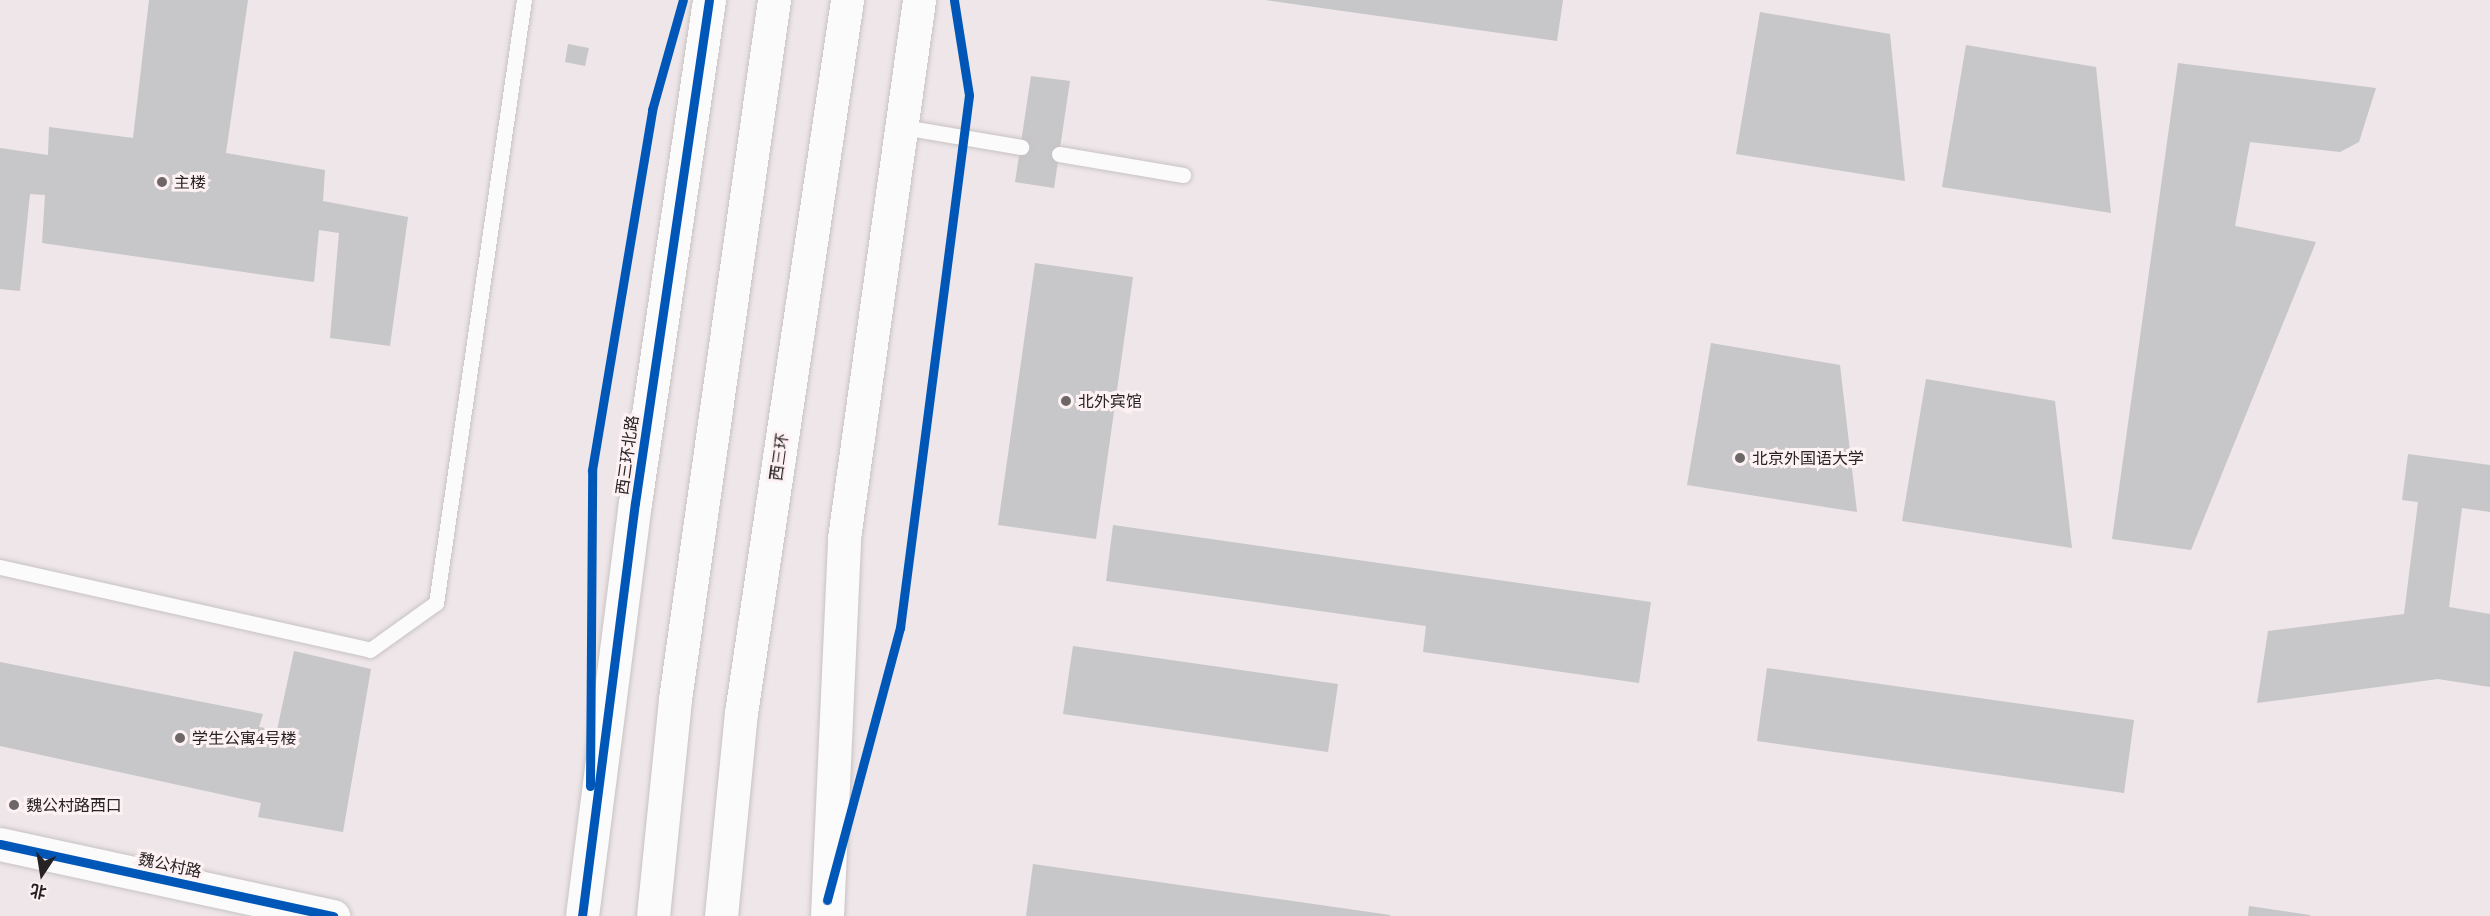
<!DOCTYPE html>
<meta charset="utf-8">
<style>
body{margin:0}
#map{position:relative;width:2490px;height:916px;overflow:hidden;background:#eee6e8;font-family:"PT Serif","Noto Sans SC",serif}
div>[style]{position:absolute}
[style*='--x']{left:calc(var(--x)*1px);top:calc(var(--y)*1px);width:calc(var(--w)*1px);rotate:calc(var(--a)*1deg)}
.building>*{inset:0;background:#c7c6c8}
.roads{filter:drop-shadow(0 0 2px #c8c2c3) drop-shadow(0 0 2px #c8c2c3)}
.service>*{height:15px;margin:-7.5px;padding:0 7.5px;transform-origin:7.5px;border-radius:7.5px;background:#fcfbfc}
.tertiary>*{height:33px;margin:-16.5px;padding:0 16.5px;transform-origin:16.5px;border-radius:16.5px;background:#fcfbfc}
.bridges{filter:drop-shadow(0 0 2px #c8c2c3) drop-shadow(0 0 2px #c8c2c3)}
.trunk-bridge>*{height:33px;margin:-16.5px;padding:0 16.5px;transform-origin:16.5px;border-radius:16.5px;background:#fcfbfc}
.cycleway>*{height:9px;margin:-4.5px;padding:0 4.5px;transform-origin:4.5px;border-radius:4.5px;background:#0057b8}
.dots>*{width:16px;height:16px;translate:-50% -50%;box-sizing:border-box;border:3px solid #fdf1f3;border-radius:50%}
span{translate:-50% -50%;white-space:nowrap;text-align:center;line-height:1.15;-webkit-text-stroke:6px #fdf1f3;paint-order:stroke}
.poi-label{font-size:16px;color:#272223}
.left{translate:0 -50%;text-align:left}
.street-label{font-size:16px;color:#272223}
.north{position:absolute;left:12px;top:844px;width:60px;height:60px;-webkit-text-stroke:4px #fdf1f3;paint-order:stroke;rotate:192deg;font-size:16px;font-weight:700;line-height:24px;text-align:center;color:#272223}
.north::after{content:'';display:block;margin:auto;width:21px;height:27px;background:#272223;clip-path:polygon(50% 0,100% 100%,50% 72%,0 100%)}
</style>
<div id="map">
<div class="building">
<div style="clip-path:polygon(149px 0,248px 0,226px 153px,325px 170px,323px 201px,408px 217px,390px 346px,330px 338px,339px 233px,319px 230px,314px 282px,42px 243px,45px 195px,30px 194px,20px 291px,0 289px,0 148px,48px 155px,49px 127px,133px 138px)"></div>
<div style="clip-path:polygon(1265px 0,1563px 0,1557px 41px)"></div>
<div style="clip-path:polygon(1760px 12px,1890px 34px,1905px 181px,1736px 154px)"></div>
<div style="clip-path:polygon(568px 44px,589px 48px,585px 66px,565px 62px)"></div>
<div style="clip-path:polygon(1966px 45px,2096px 67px,2111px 213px,1942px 187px)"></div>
<div style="clip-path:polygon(2178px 63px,2376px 88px,2359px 142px,2340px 152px,2250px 142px,2235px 226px,2316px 242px,2191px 550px,2112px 539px)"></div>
<div style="clip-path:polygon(1031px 76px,1070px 81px,1054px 188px,1015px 182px)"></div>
<div style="clip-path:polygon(1035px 263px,1133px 277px,1096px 539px,998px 525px)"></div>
<div style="clip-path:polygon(1711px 343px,1840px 365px,1857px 512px,1687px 485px)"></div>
<div style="clip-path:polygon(1926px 379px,2055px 401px,2072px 548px,1902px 521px)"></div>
<div style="clip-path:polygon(2408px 454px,2490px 465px,2490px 512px,2462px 508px,2449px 607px,2490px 614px,2490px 687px,2438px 679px,2257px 703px,2268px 631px,2404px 614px,2418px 502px,2402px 500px)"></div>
<div style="clip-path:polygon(1113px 525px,1651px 602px,1639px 683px,1423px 652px,1426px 626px,1106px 581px)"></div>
<div style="clip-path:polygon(1073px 646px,1338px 684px,1328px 752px,1063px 714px)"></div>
<div style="clip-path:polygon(294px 651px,371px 669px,343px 832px,258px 817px,261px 803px,0 746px,0 662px,263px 714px,259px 727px,277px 730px)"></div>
<div style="clip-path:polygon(1767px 668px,2134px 720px,2124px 793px,1757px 741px)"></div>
<div style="clip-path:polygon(1033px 864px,1390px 915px,1390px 916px,1026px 916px)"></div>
<div style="clip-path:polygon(2249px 906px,2310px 915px,2310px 916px,2248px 916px)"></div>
</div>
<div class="roads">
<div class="service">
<div style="--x:903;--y:127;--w:120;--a:9.6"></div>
<div style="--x:1059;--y:154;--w:126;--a:9.6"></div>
<div style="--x:0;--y:567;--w:379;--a:12.6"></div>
<div style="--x:370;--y:650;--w:81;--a:-35.5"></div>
<div style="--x:436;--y:603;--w:609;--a:-81.7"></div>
</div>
<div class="tertiary">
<div style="--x:0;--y:844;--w:341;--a:12.2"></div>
<div style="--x:582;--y:916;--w:416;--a:-82.7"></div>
<div style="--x:635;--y:503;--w:508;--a:-81.63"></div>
<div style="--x:827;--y:916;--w:378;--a:-87.4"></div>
<div style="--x:844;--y:538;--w:543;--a:-82.06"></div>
</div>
</div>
<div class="bridges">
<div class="trunk-bridge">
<div style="--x:653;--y:916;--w:218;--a:-84.2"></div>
<div style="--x:675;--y:699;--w:706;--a:-81.94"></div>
<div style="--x:721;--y:916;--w:204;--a:-84.4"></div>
<div style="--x:741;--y:713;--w:721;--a:-81.54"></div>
</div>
</div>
<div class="cycleway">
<div style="--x:590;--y:786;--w:316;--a:-89.6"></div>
<div style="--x:592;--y:470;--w:365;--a:-80.5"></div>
<div style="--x:652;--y:110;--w:114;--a:-74.3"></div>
<div style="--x:0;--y:844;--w:341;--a:12.2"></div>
<div style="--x:827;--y:900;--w:282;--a:-75"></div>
<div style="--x:900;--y:628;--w:537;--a:-82.62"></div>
<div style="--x:969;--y:95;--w:96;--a:-99"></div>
<div style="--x:582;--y:916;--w:416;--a:-82.7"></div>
<div style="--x:635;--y:503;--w:508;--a:-81.63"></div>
</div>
<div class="dots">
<div style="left:162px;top:182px;background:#6d6768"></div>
<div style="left:1066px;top:401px;background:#6d6768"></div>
<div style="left:1740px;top:458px;background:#6d6768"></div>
<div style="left:180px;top:738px;background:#6d6768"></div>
<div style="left:14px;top:805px;background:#6d6768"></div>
</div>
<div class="poi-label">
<span class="left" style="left:174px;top:182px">主楼</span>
<span class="left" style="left:1078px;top:401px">北外宾馆</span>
<span class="left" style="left:1752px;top:458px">北京外国语大学</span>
<span class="left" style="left:192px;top:738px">学生公寓4号楼</span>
<span class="left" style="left:26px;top:805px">魏公村路西口</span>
</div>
<div class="street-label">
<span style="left:627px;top:455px;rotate:-82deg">西三环北路</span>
<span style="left:779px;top:457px;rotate:-82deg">西三环</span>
<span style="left:170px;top:865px;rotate:12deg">魏公村路</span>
</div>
<div class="north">北</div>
</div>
